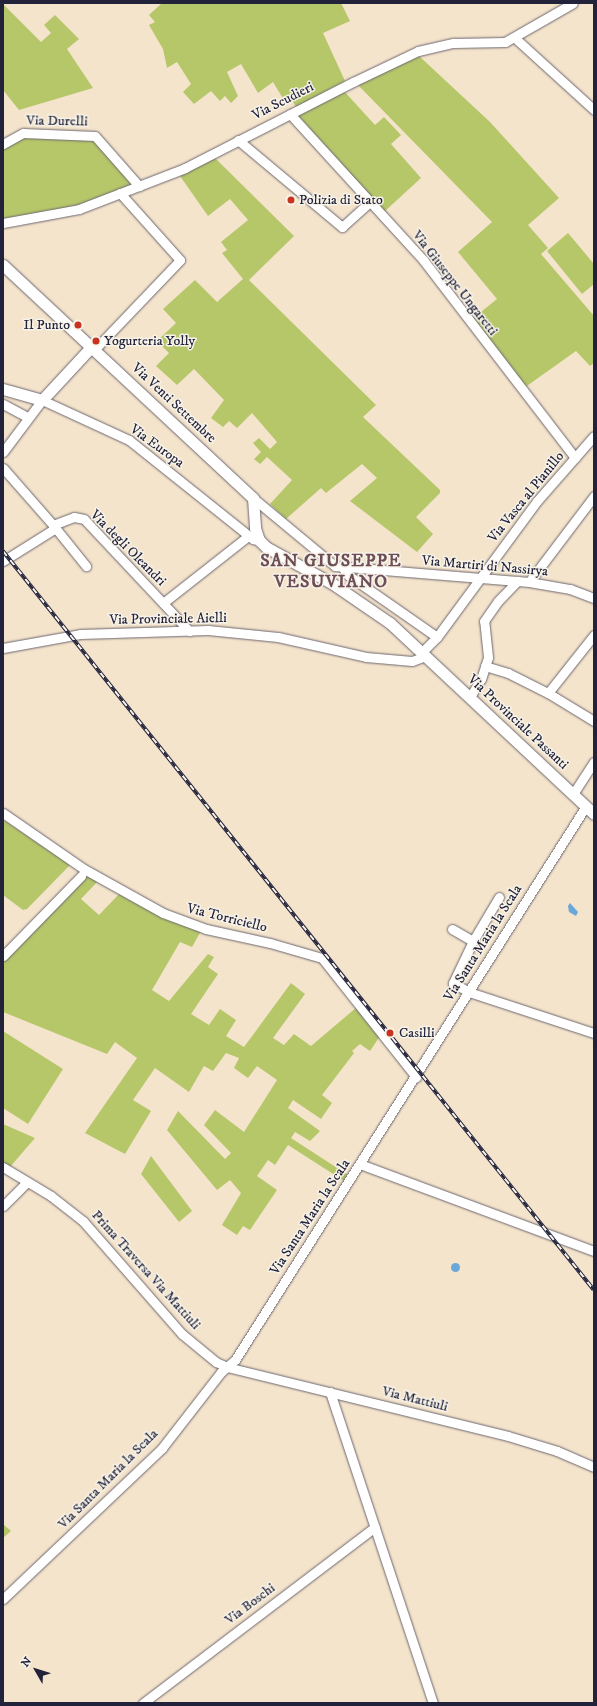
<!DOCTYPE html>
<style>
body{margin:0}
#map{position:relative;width:597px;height:1706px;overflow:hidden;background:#f5e4cc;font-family:"IM FELL DW Pica",serif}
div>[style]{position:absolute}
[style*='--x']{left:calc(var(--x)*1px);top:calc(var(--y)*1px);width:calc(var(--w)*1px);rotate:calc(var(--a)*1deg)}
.green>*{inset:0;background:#b6c76a}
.water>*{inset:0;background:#6aa7db}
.round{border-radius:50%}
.roads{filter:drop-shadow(0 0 1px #6c666e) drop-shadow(0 0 1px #6c666e)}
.minor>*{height:9px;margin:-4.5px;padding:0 4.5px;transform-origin:4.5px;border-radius:4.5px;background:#fff}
.major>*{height:11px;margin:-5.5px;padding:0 5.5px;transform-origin:5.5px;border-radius:5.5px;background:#fff}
.rail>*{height:3.5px;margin-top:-1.75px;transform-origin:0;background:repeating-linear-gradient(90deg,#f7f3e8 0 6px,#22223b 0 12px);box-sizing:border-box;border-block:1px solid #22223b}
.dots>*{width:11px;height:11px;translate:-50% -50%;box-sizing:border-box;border:2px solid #f7f3e8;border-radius:50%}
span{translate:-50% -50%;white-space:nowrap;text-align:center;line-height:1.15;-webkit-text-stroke:3px #f7f3e8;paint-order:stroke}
.street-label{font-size:14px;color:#22223b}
.poi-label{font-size:14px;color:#22223b}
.left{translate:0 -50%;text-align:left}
.right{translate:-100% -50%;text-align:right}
.district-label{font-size:18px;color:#6d4e58;font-weight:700;letter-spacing:1px}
.frame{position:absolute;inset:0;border:4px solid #22223b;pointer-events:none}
.north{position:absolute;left:16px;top:1650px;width:40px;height:40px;-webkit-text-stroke:3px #f7f3e8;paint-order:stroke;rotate:309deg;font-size:11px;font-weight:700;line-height:16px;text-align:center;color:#22223b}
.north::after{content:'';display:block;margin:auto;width:14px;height:18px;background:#22223b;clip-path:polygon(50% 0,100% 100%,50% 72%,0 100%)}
</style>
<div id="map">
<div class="green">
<div style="clip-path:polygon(162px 3px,341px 3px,350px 21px,323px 33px,345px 81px,296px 107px,289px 95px,282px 97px,273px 82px,258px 93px,241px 64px,227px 72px,238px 96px,231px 103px,225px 96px,220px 101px,211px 91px,194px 104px,183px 92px,191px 84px,177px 62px,167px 68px,163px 49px,149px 25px,155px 22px,149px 15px)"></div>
<div style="clip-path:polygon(3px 4px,41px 42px,51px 33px,44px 25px,55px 15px,79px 39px,67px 49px,93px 88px,19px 110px,3px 90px)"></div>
<div style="clip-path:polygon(418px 55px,490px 122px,559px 198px,528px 225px,548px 248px,541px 254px,594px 316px,594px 363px,590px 366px,576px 351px,524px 388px,471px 320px,497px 299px,458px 252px,492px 222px,356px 83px)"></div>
<div style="clip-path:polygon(344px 91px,375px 125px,384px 117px,401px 135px,391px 144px,421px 178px,384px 212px,297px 114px)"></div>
<div style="clip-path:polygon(25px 135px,94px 138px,135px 185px,77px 207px,3px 220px,3px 147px)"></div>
<div style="clip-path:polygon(215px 158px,294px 236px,249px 280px,376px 405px,363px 417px,440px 490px,440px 493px,416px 517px,433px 534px,417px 552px,350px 501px,377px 478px,362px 464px,326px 493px,321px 488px,286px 519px,270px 504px,292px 480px,267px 457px,260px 464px,254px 459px,261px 452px,253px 443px,259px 438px,270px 449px,277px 442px,252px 413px,237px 428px,229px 421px,223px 427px,211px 418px,224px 400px,194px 369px,177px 385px,156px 366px,169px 353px,157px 341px,176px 323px,163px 309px,195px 280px,217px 302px,243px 279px,222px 253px,227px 250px,221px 242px,248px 220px,230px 199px,208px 216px,180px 176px)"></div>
<div style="clip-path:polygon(568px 233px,594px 264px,594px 284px,582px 294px,547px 251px)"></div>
<div style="clip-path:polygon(5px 821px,70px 865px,27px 909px,23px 910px,3px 895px,3px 824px)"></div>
<div style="clip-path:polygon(88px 875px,98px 881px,81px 899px,99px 915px,120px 893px,201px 931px,192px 947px,180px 942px,152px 990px,169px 1001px,208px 954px,214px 957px,208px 967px,218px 974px,191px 1014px,209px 1025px,220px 1009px,236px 1020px,226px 1036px,244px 1047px,291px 983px,305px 994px,273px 1038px,284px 1045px,294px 1034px,311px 1046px,357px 1007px,380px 1036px,370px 1051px,360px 1044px,352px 1051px,354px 1053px,322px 1095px,332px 1103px,321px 1119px,293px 1100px,288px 1108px,320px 1131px,310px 1141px,295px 1132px,291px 1138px,348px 1175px,344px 1181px,288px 1145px,275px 1165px,268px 1160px,257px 1176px,277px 1190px,250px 1230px,243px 1226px,237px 1235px,222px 1225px,241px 1193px,230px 1180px,217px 1190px,167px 1130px,178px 1111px,225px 1159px,231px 1153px,204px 1125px,215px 1110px,244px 1132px,277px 1080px,257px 1066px,248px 1078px,234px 1068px,239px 1058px,226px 1053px,213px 1071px,204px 1066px,189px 1092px,155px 1068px,133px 1100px,151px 1111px,125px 1154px,85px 1133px,137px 1058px,115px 1042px,107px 1054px,3px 1012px,3px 960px)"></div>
<div style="clip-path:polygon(3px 1031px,63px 1069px,28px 1124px,3px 1108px)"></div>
<div style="clip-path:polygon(3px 1124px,35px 1138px,10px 1167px,3px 1163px)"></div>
<div style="clip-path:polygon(151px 1156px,192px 1211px,179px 1222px,141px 1174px)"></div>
<div style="clip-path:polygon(3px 1524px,11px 1531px,3px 1538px)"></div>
</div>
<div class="water">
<div style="clip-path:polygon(570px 903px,578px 912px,576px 916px,569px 912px,568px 906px)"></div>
<div class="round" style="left:450.5px;top:1262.5px;width:9px;height:9px"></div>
</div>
<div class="roads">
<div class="minor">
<div style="--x:515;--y:38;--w:107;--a:42.3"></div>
<div style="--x:290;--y:114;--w:199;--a:47.6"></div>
<div style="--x:424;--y:261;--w:248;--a:52.5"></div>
<div style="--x:238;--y:140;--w:136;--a:39.9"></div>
<div style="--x:342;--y:227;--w:36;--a:-42"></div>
<div style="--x:3;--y:144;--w:23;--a:-29"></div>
<div style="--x:23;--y:133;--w:72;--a:2.4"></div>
<div style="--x:95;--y:136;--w:67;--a:48.7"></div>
<div style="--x:3;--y:223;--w:77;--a:-10.4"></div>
<div style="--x:79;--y:209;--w:114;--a:-21.1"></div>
<div style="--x:185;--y:168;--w:189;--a:-27.1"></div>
<div style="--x:353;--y:82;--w:72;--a:-25.5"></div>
<div style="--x:418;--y:51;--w:37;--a:-13"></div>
<div style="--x:454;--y:43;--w:51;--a:-1.1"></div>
<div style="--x:505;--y:42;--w:78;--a:-29.8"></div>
<div style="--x:95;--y:349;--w:123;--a:-46.3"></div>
<div style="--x:180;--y:260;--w:90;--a:-131.8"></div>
<div style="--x:3;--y:404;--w:27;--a:28"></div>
<div style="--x:3;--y:452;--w:65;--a:-53.1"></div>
<div style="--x:42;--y:400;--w:96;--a:24.7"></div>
<div style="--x:129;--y:440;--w:159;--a:38.6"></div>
<div style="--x:253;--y:539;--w:6;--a:9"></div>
<div style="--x:3;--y:468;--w:76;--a:48.7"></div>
<div style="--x:53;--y:525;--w:22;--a:-21"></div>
<div style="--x:74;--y:517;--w:10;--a:11"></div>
<div style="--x:84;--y:519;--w:154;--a:46.8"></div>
<div style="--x:253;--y:498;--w:107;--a:39.7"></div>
<div style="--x:335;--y:566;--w:195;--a:4.7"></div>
<div style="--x:529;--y:582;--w:42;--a:9.7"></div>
<div style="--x:570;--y:589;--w:26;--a:21"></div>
<div style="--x:53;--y:525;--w:53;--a:51.2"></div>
<div style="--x:3;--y:561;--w:60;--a:-32.1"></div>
<div style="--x:343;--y:568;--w:9;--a:54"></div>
<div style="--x:348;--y:575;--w:108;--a:34.9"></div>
<div style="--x:529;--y:582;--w:108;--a:-52.9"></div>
<div style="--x:163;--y:603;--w:108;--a:-38.2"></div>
<div style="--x:3;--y:648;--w:78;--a:-10.3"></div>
<div style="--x:80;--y:634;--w:128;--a:-1.8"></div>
<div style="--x:208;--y:630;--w:70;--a:5.7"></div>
<div style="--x:278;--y:637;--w:90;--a:12.8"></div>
<div style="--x:366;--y:657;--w:46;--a:5"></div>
<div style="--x:412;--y:661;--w:15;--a:-20"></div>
<div style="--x:422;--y:652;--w:21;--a:-45"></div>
<div style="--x:437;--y:637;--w:169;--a:-53.7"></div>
<div style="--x:537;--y:501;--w:86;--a:-48.8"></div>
<div style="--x:485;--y:666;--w:24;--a:17"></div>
<div style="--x:508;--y:673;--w:45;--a:26.6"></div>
<div style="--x:548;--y:693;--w:54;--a:31.3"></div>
<div style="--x:548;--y:693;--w:74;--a:-51.6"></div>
<div style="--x:470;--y:697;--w:21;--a:-59"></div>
<div style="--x:481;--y:679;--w:23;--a:-72"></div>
<div style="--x:488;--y:657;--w:36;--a:-96"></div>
<div style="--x:484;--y:621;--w:24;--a:-55"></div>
<div style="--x:498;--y:601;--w:28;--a:-46"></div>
<div style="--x:573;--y:794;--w:38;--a:-57"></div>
<div style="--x:3;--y:813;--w:98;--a:34.7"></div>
<div style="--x:84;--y:869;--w:90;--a:29.1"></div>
<div style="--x:163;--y:913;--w:46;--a:20.4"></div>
<div style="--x:206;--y:929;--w:66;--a:12.3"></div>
<div style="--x:270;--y:943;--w:54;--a:16.1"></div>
<div style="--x:322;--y:958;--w:152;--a:51.7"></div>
<div style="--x:499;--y:897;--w:51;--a:120.6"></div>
<div style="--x:473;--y:941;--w:47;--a:115.5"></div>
<div style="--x:453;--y:983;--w:18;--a:29"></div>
<div style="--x:469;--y:992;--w:132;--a:18.2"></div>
<div style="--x:452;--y:929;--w:24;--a:30"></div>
<div style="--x:3;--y:956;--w:112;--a:-45.7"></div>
<div style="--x:360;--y:1164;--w:250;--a:20.4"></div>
<div style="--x:3;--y:1167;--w:56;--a:31.1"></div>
<div style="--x:51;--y:1196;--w:41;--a:38"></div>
<div style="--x:83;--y:1221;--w:150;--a:48.8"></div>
<div style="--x:182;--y:1334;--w:44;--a:39.5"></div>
<div style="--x:216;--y:1362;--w:12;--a:24"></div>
<div style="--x:227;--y:1367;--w:289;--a:13.8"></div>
<div style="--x:508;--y:1436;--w:51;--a:17"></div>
<div style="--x:557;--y:1451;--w:40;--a:23.4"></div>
<div style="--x:3;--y:1206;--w:34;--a:-45"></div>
<div style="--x:330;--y:1392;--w:328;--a:71.7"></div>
<div style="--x:3;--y:1599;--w:219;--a:-43.5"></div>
<div style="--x:162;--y:1448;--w:96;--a:-52.2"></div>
<div style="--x:221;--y:1372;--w:18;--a:-41"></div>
<div style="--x:235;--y:1360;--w:656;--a:-57.64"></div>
<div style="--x:143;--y:1703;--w:291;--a:-37.2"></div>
</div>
<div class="major">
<div style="--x:3;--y:265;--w:342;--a:43"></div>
<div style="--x:253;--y:498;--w:30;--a:86"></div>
<div style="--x:255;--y:528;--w:13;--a:72"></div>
<div style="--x:259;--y:540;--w:10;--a:45"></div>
<div style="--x:266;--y:547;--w:77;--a:28.9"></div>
<div style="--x:333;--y:584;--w:69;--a:34.4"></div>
<div style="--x:390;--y:623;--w:279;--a:43.1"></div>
<div style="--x:3;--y:389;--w:41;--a:15.8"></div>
<div style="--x:42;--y:400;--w:74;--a:-47.2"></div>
</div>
</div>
<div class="rail">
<div style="--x:3;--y:551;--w:946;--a:51.35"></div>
</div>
<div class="dots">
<div style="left:291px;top:200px;background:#c8321e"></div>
<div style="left:78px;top:325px;background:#c8321e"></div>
<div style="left:96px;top:341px;background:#c8321e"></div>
<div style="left:390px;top:1033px;background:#c8321e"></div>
</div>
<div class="street-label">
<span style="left:283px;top:101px;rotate:-27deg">Via Scudieri</span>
<span style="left:57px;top:121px;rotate:1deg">Via Durelli</span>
<span style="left:455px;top:283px;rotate:52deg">Via Giuseppe Ungaretti</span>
<span style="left:174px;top:403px;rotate:43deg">Via Venti Settembre</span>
<span style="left:157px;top:446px;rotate:36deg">Via Europa</span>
<span style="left:526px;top:497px;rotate:-51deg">Via Vasca al Pianillo</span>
<span style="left:128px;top:548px;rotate:45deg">Via degli Oleandri</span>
<span style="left:485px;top:566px;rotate:5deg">Via Martiri di Nassirya</span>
<span style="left:168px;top:619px;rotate:-1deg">Via Provinciale Aielli</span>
<span style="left:518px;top:722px;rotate:43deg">Via Provinciale Passanti</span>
<span style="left:227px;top:918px;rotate:14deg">Via Torriciello</span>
<span style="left:483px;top:943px;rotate:-58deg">Via Santa Maria la Scala</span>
<span style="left:310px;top:1217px;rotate:-57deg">Via Santa Maria la Scala</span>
<span style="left:146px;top:1270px;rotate:48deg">Prima Traversa Via Mattiuli</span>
<span style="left:415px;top:1399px;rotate:14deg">Via Mattiuli</span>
<span style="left:108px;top:1479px;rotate:-45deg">Via Santa Maria la Scala</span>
<span style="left:250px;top:1604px;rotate:-37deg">Via Boschi</span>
</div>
<div class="poi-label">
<span class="left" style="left:299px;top:200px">Polizia di Stato</span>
<span class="right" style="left:70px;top:325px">Il Punto</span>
<span class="left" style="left:104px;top:341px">Yogurteria Yolly</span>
<span class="left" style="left:399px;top:1033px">Casilli</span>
</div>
<div class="district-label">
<span style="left:331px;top:572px">SAN GIUSEPPE<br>VESUVIANO</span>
</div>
<div class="frame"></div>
<div class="north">N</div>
</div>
